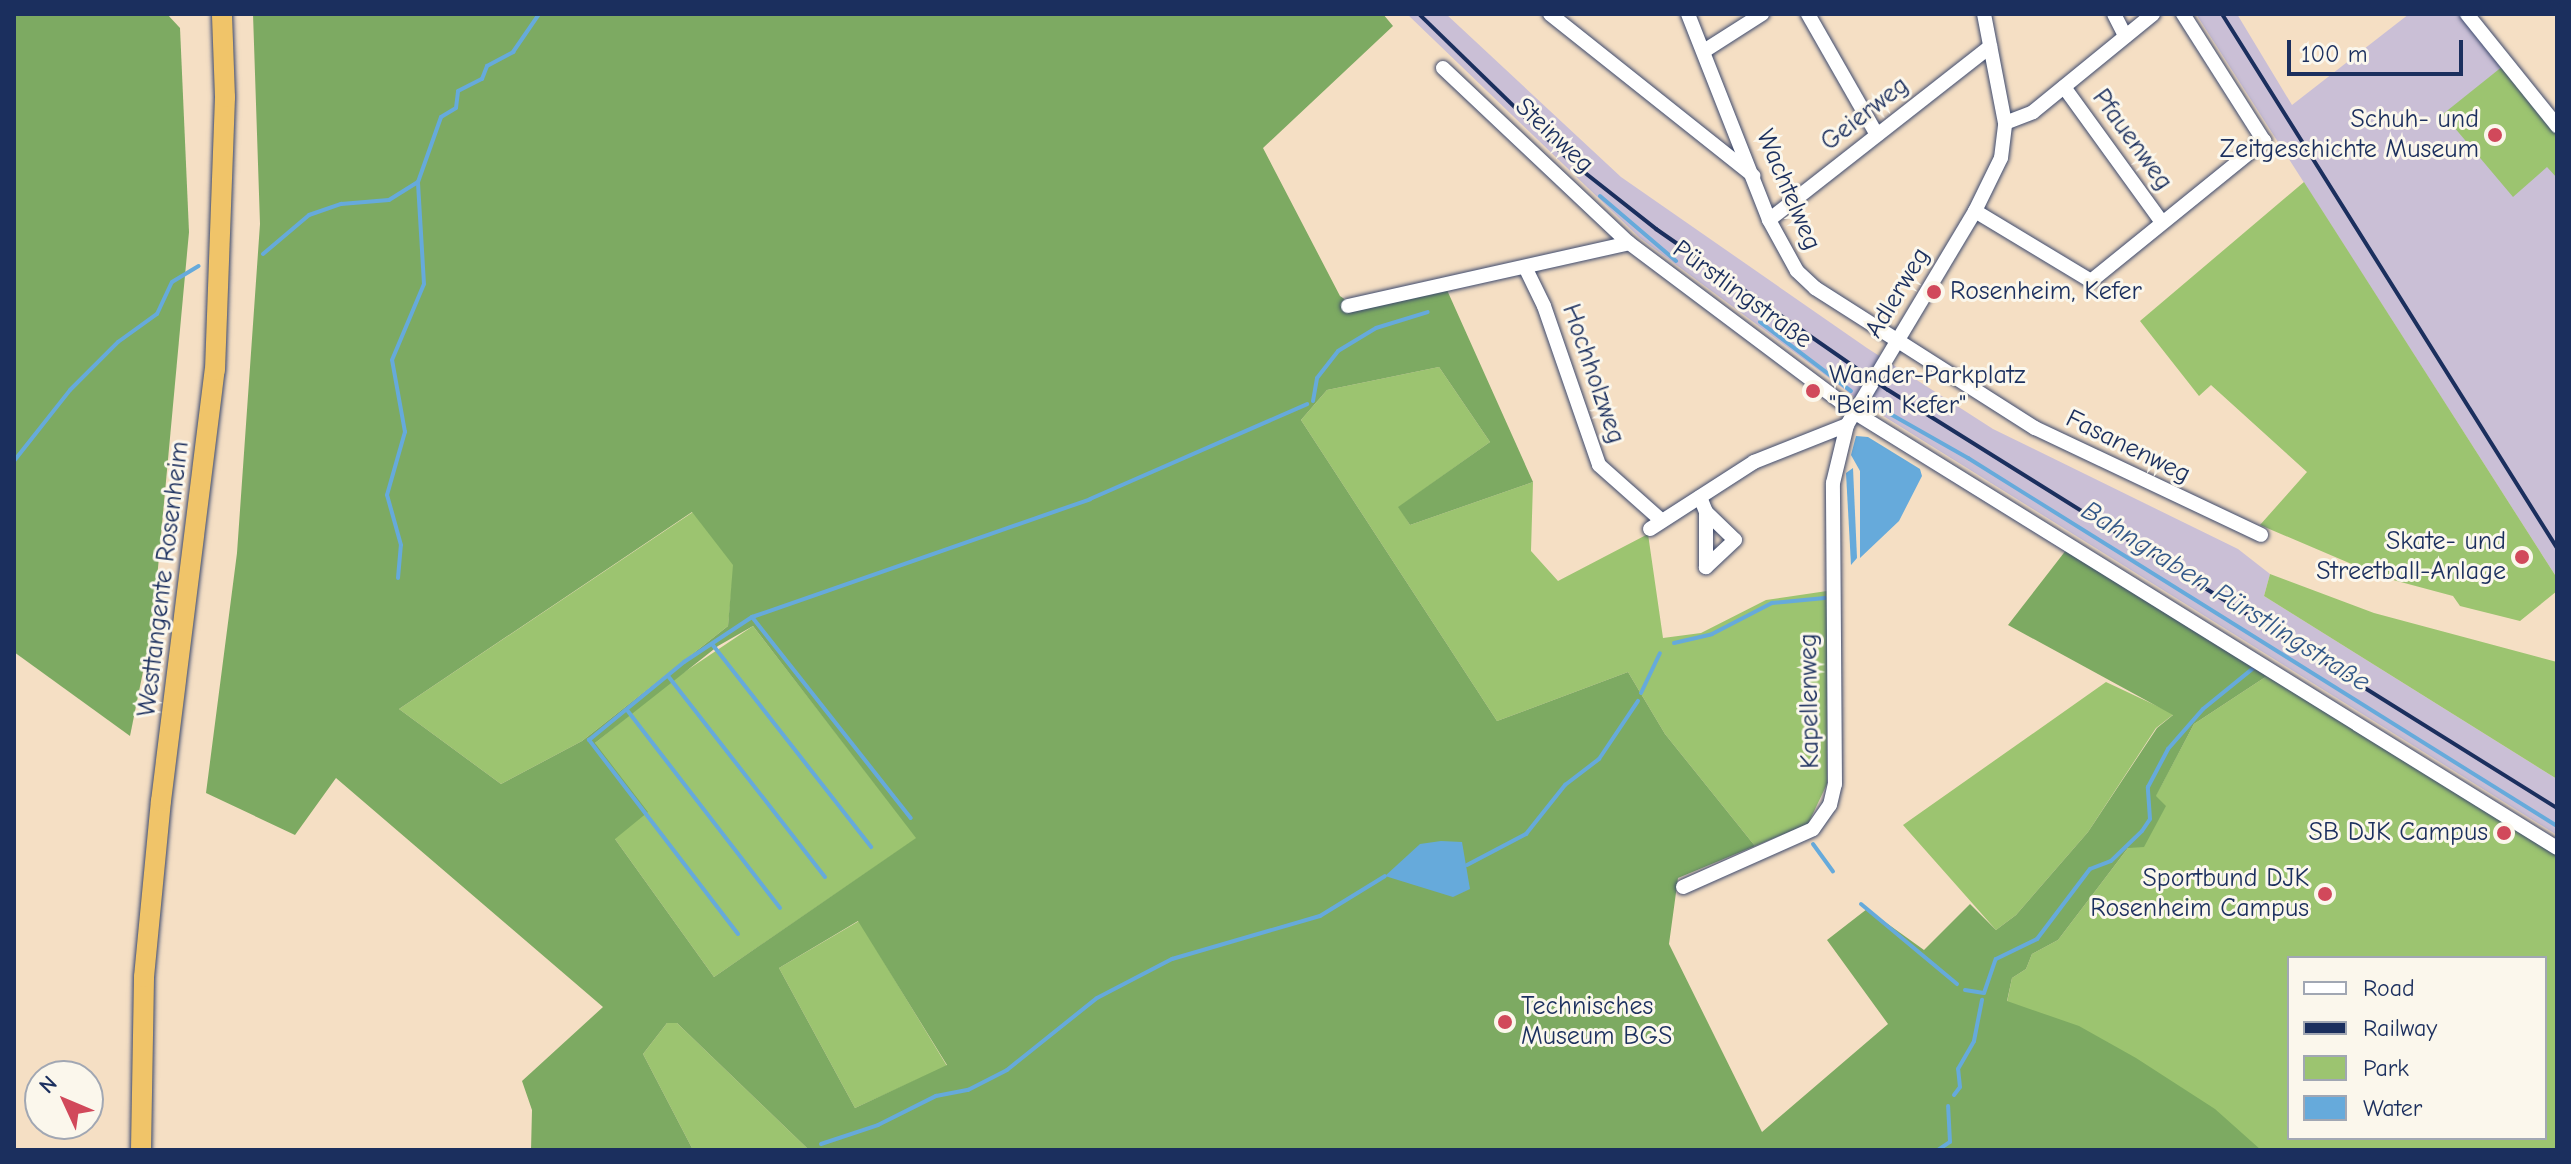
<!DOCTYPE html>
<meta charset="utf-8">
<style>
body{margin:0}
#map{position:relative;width:2571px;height:1164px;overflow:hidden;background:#f5dfc4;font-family:"Comic Neue",sans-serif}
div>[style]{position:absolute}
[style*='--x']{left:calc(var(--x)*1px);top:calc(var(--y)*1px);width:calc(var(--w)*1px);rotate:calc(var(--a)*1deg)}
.industrial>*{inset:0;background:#cabfd6}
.green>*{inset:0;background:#9cc470}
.forest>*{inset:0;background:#7daa62}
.water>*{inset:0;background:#66aadb}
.stream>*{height:4px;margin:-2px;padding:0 2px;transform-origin:2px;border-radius:2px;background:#66aadb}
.roads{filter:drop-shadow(0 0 2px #3c496d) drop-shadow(0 0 2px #3c496d)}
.minor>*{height:14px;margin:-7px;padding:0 7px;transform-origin:7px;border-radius:7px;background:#fff}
.highway>*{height:20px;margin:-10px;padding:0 10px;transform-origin:10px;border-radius:10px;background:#f0c469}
.rail>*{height:4px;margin:-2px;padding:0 2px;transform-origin:2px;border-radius:2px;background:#1b2f5e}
.dots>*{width:22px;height:22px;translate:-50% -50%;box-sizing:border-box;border:4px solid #fbf7ec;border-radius:50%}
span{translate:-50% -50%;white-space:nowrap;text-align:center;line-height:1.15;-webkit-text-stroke:6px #fbf7ec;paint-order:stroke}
.street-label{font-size:26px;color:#1b2f5e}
.poi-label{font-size:26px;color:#1b2f5e}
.right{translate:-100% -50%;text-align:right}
.left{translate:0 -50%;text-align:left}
.water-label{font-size:28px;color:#355a8a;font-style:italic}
.frame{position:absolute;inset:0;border:16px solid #1b2f5e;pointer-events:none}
.legend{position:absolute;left:2287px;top:956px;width:260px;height:184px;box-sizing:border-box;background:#fbf7ec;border:2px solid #a1a7b3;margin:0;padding:10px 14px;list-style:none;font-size:24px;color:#1b2f5e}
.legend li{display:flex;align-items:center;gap:16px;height:40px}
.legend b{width:40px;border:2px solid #a1a7b3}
.north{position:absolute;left:24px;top:1060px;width:80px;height:80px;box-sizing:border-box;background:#fbf7ec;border:2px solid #a1a7b3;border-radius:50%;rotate:314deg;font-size:22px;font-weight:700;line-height:32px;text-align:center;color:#1b2f5e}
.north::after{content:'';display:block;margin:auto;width:28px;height:36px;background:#d1495b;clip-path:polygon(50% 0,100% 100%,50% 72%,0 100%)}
.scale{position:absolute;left:2287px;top:40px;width:176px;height:36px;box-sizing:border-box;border:4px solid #1b2f5e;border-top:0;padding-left:10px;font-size:24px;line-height:28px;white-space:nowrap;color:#1b2f5e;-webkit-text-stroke:6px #fbf7ec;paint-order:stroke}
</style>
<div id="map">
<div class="industrial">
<div style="clip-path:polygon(1407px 14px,1446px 14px,1621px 177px,1867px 348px,1993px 429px,2238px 549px,2270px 574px,2264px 596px,2557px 779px,2557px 835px,1864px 404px,1640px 238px)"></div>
<div style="clip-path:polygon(2196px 14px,2237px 14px,2292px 105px,2409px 14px,2462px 14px,2557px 126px,2557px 578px)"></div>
</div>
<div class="green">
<div style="clip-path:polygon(2503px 66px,2557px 136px,2557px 178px,2547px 167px,2513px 197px,2443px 114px)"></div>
<div style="clip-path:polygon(2304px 182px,2557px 578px,2557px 591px,2520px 621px,2460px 606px,2453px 596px,2382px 577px,2260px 525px,2307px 472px,2211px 385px,2199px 396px,2140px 321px)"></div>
<div style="clip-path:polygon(1439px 367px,1490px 442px,1399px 507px,1410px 525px,1533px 482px,1531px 551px,1558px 581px,1648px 534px,1663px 638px,1701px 633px,1766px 600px,1827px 591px,1827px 784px,1808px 824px,1755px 846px,1665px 734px,1628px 672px,1497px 721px,1301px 420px,1327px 390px)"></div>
<div style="clip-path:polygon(693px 512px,734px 565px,728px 626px,582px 741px,501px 784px,399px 709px)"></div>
<div style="clip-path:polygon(2270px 574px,2374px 613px,2557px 662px,2557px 779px,2264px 596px)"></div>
<div style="clip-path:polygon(753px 626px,917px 838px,714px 977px,615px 839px,595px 743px,671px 681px)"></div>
<div style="clip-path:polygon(evenodd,2273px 672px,2557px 848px,2557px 1150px,2261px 1150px,2007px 1002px,2012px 978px,2026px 969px,2032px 954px,2058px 940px,2128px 848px,2194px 724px,2273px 672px,2289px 958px,2545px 958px,2545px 1138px,2289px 1138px,2289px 958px)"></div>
<div style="clip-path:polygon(2106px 682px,2174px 714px,2156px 728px,2088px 832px,2016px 915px,1996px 930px,1903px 825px)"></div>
<div style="clip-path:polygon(859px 921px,947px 1066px,855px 1108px,779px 968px)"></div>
<div style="clip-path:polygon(667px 1023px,677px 1023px,809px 1150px,693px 1150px,643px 1054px)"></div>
</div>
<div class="forest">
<div style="clip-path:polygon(14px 14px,167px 14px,180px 28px,189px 232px,153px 622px,130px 736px,14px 652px)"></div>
<div style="clip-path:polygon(evenodd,253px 14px,1383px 14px,1393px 26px,1263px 148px,1340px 296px,1360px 310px,1447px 290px,1533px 482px,1410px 525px,1398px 507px,1490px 442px,1439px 367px,1327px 390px,1301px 420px,1497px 721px,1628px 672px,1665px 734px,1755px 846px,1678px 878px,1669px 944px,1762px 1132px,1888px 1024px,1827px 940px,1867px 909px,1924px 950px,1970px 904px,1996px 930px,2016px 915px,2088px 832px,2157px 728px,2173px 715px,2008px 625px,2070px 545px,2273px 672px,2194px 724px,2156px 796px,2166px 806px,2144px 847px,2128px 848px,2058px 940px,2032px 954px,2026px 969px,2012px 978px,2007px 1001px,2079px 1026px,2136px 1058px,2215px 1109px,2261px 1150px,809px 1150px,677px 1023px,667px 1023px,643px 1054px,693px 1150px,531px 1150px,532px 1110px,522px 1081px,603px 1007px,336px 778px,295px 835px,206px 793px,237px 553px,260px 224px,253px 14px,692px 512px,733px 565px,728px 626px,582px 741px,501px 784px,399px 709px,692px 512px,253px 14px,753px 626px,916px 838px,714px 977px,615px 839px,648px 812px,595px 743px,718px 646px,753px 626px,253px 14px,858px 921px,947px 1065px,855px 1108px,779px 968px,858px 921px)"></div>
</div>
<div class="water">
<div style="clip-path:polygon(1856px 436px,1868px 437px,1920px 469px,1922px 476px,1899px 521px,1860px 558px,1860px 471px,1851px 455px)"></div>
<div style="clip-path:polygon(1853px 468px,1857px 558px,1851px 565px,1846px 473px)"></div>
<div style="clip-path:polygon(1441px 841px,1462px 842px,1470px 889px,1453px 897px,1385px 876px,1420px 844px)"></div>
</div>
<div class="stream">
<div style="--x:1600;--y:196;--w:100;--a:40.5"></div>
<div style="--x:263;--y:254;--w:60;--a:-40.3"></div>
<div style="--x:309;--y:215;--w:34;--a:-19"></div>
<div style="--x:341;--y:204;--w:48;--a:-4.8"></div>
<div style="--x:389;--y:200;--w:34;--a:-32"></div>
<div style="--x:1760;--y:322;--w:114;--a:37.2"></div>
<div style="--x:1313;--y:401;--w:23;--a:-80"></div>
<div style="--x:1317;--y:378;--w:34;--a:-52"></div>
<div style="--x:1338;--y:351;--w:44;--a:-31.2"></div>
<div style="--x:1376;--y:328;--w:54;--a:-17.1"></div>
<div style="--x:1871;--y:403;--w:112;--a:29.6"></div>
<div style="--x:1968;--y:458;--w:695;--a:32"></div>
<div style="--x:14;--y:461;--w:90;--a:-51.7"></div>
<div style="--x:70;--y:390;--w:68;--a:-45"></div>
<div style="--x:118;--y:342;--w:48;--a:-35.7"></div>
<div style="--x:157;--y:314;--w:35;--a:-65"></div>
<div style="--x:172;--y:282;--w:31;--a:-31"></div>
<div style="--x:398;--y:578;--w:33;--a:-85"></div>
<div style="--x:401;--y:545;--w:52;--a:-105.6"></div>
<div style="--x:387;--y:495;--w:66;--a:-74.1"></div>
<div style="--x:405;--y:432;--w:73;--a:-100.2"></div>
<div style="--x:392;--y:360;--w:82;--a:-67.2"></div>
<div style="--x:424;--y:284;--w:102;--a:-93.4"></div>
<div style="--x:418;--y:182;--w:69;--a:-70.5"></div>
<div style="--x:441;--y:117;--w:17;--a:-31"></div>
<div style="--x:456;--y:108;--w:17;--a:-83"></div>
<div style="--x:458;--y:91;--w:27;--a:-27"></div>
<div style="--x:482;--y:79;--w:14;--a:-69"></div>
<div style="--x:487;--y:66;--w:30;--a:-28"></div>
<div style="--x:513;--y:52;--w:46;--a:-55.6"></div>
<div style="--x:752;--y:617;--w:256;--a:51.7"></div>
<div style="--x:1674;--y:643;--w:39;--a:-13"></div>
<div style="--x:1712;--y:634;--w:68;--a:-27.3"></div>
<div style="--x:1772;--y:603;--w:53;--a:-5.4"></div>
<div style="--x:712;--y:644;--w:258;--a:51.9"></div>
<div style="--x:668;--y:676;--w:255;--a:52"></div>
<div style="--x:1641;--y:693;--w:44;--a:-64.6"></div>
<div style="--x:627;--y:710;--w:250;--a:52.3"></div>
<div style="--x:1813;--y:844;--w:34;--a:54"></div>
<div style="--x:1467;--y:865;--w:67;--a:-27.7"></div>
<div style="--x:1526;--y:834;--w:63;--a:-51.5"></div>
<div style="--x:1565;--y:785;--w:43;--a:-37.4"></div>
<div style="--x:1599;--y:759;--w:70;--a:-56.1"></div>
<div style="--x:1861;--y:904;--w:125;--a:39.8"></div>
<div style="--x:738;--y:934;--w:245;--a:-127.5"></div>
<div style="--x:589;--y:740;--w:123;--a:-39.4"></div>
<div style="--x:684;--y:662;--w:82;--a:-33.5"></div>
<div style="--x:752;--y:617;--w:358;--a:-19.2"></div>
<div style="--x:1090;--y:499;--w:237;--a:-23.6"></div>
<div style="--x:1965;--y:990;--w:19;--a:9"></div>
<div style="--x:1984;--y:993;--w:36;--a:-71"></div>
<div style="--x:1996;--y:959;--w:46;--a:-26"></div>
<div style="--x:2037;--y:939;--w:88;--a:-52.9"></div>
<div style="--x:2090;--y:869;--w:22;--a:-21"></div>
<div style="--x:2111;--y:861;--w:43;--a:-44.1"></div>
<div style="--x:2142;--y:831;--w:14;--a:-56"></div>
<div style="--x:2150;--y:819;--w:32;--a:-94"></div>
<div style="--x:2148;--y:787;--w:43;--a:-62.2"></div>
<div style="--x:2168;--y:749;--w:53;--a:-48.8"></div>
<div style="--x:2203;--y:709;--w:68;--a:-39.1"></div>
<div style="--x:1954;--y:1095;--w:10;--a:-53"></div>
<div style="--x:1960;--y:1087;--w:18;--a:-96"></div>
<div style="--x:1958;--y:1069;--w:32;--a:-60"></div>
<div style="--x:1974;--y:1041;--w:42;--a:-79"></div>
<div style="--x:821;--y:1144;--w:60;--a:-18.4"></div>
<div style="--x:878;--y:1125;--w:65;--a:-26.6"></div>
<div style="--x:936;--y:1096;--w:33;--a:-11"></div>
<div style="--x:968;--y:1090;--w:44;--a:-27.1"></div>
<div style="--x:1007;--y:1070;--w:115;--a:-38.7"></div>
<div style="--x:1097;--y:998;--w:85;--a:-27.5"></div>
<div style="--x:1172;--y:959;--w:154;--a:-16.2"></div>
<div style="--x:1320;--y:916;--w:76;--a:-31.6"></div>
<div style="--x:1938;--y:1150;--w:14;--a:-34"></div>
<div style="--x:1950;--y:1142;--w:36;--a:-93"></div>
</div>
<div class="roads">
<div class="minor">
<div style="--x:1550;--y:14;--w:260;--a:38.5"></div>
<div style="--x:1688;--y:14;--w:221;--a:68.5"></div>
<div style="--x:1769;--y:220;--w:58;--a:61.2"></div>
<div style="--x:1797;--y:271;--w:25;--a:43"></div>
<div style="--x:1815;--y:288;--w:261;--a:32.5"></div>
<div style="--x:2035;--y:428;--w:250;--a:25.3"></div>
<div style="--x:1808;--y:14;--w:139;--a:60.3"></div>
<div style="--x:2114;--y:14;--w:25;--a:63"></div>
<div style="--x:2467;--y:14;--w:144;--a:51.2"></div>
<div style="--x:1704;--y:51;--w:69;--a:-32.5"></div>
<div style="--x:1443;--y:68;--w:255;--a:43.3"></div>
<div style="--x:1629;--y:243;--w:281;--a:36.9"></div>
<div style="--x:1854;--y:412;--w:827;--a:31.81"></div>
<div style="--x:2064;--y:87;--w:165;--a:54.1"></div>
<div style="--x:2005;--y:123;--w:30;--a:-21"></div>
<div style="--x:2033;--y:112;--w:155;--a:-39.2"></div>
<div style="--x:1975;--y:211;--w:135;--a:31.1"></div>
<div style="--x:2091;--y:281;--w:223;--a:-39"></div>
<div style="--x:2264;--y:141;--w:151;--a:-122.5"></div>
<div style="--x:1769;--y:220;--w:281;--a:-38.1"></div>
<div style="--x:1525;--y:267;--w:43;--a:64"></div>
<div style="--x:1544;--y:306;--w:168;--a:70.9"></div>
<div style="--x:1599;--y:465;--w:84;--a:41.6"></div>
<div style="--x:1348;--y:306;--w:288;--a:-12.6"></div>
<div style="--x:1700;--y:497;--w:16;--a:68"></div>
<div style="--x:1706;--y:512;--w:40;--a:44"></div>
<div style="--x:1735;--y:540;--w:40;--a:137"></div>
<div style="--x:1706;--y:567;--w:55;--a:-90"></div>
<div style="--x:1650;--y:529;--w:124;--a:-32.8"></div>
<div style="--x:1754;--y:462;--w:100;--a:-21.7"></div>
<div style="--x:1847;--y:425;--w:249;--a:-59.1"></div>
<div style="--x:1975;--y:211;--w:59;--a:-63.9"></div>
<div style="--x:2001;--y:158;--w:35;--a:-83"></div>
<div style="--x:2005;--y:123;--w:111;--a:-100.9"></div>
<div style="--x:1683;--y:887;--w:142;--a:-24"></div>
<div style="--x:1813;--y:829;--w:29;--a:-55"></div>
<div style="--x:1830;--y:805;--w:22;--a:-77"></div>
<div style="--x:1835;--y:784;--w:301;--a:-90.4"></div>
<div style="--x:1833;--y:483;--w:60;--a:-76.4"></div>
</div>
<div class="highway">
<div style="--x:141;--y:1150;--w:173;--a:-89"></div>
<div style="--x:144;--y:977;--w:177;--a:-84.5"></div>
<div style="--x:161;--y:801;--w:434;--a:-82.9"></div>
<div style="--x:215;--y:370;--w:273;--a:-87.9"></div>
<div style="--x:225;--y:97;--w:83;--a:-92.1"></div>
</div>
</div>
<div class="rail">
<div style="--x:1419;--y:14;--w:211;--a:44.2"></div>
<div style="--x:1570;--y:161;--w:110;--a:38.3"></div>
<div style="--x:1656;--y:229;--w:282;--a:34.8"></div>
<div style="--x:1888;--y:390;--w:789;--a:32"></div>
<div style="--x:2222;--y:14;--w:630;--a:57.9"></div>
</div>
<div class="dots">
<div style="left:2495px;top:135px;background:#d1495b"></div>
<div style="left:1934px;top:292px;background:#d1495b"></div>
<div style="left:1813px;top:391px;background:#d1495b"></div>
<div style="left:2522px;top:557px;background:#d1495b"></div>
<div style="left:2504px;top:833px;background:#d1495b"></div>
<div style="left:2325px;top:894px;background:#d1495b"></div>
<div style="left:1505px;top:1022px;background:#d1495b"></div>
</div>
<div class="street-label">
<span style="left:1865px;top:114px;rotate:-38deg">Geierweg</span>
<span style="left:1554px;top:136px;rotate:43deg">Steinweg</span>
<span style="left:2132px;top:140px;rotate:54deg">Pfauenweg</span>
<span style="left:1788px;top:190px;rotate:67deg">Wachtelweg</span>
<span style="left:1898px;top:293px;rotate:-59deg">Adlerweg</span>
<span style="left:1742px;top:295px;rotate:36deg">Pürstlingstraße</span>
<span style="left:1593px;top:374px;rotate:71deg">Hochholzweg</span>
<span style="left:2128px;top:447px;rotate:26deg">Fasanenweg</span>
<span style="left:164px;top:579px;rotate:-83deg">Westtangente Rosenheim</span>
<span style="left:1810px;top:701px;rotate:-91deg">Kapellenweg</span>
</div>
<div class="poi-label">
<span class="right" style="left:2479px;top:135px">Schuh- und<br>Zeitgeschichte Museum</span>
<span class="left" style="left:1950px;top:292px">Rosenheim, Kefer</span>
<span class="left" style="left:1829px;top:391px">Wander-Parkplatz<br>"Beim Kefer"</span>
<span class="right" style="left:2506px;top:557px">Skate- und<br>Streetball-Anlage</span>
<span class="right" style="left:2488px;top:833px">SB DJK Campus</span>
<span class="right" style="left:2309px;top:894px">Sportbund DJK<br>Rosenheim Campus</span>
<span class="left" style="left:1521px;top:1022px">Technisches<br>Museum BGS</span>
</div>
<div class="water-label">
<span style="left:2226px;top:596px;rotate:32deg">Bahngraben Pürstlingstraße</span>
</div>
<div class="frame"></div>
<ul class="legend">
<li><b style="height:10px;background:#fff"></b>Road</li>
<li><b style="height:10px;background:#1b2f5e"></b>Railway</li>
<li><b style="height:22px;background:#9cc470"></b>Park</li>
<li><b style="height:22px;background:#66aadb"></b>Water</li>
</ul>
<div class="north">N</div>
<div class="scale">100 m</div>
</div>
